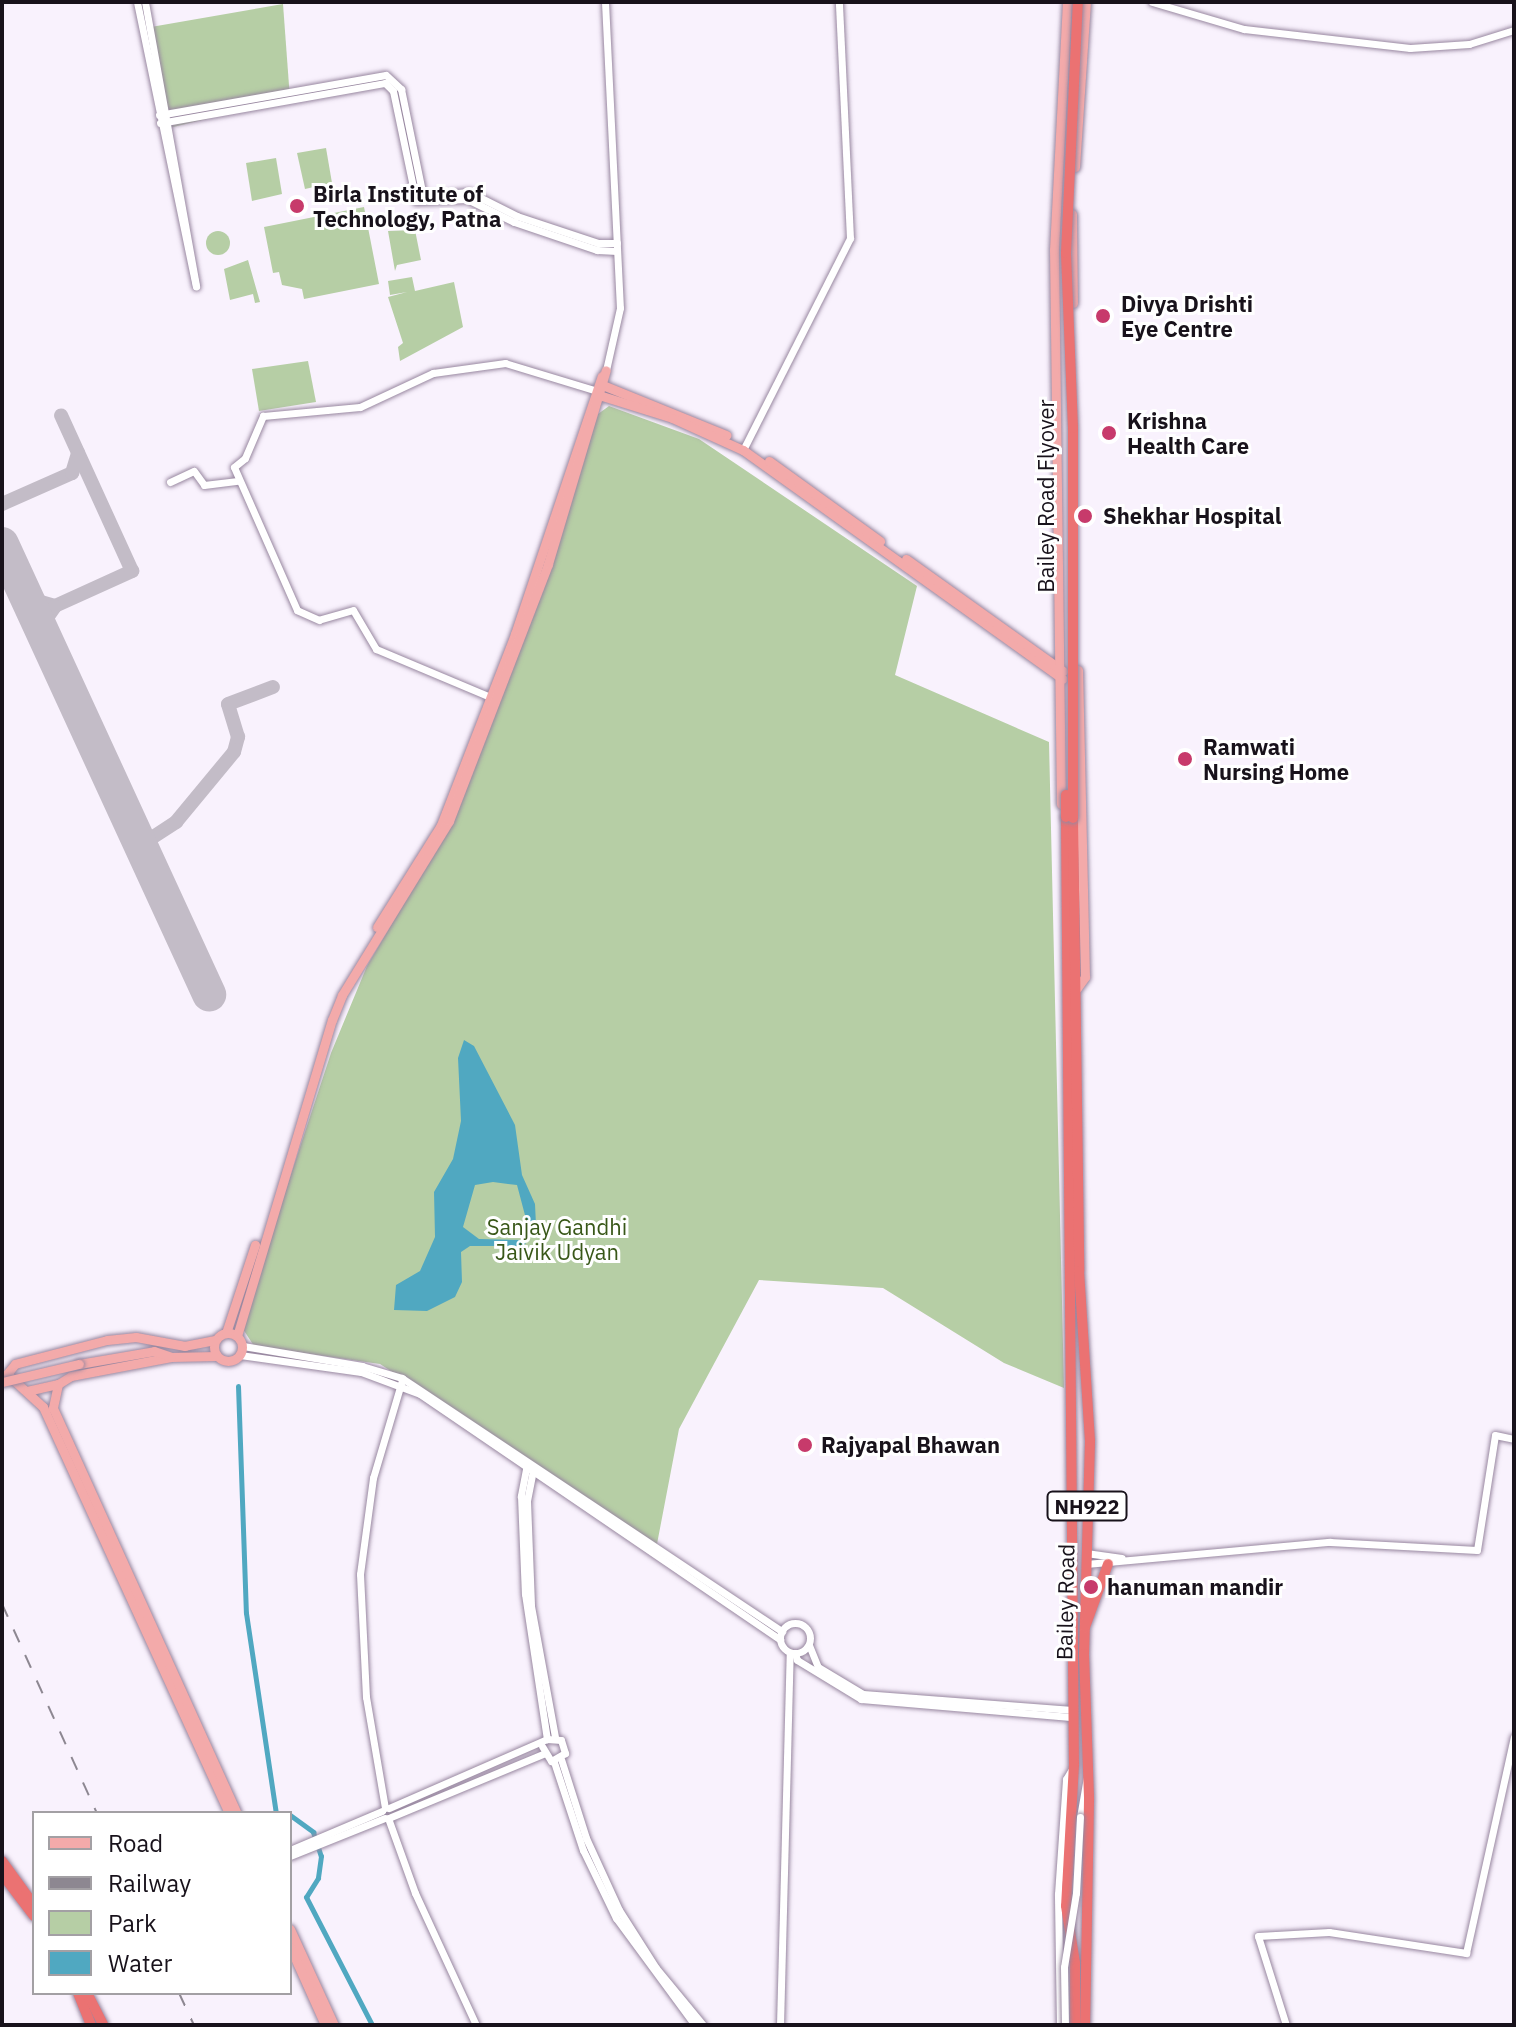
<!DOCTYPE html>
<style>
body{margin:0}
#map{position:relative;width:1516px;height:2027px;overflow:hidden;background:#f9f2fd;font-family:"IBM Plex Sans",sans-serif}
div>[style]{position:absolute}
[style*='--x']{left:calc(var(--x)*1px);top:calc(var(--y)*1px);width:calc(var(--w)*1px);rotate:calc(var(--a)*1deg)}
.green>*{inset:0;background:#b6cea5}
.round{border-radius:50%}
.water>*{inset:0;background:#50a8c1}
.canal>*{height:5px;margin:-2.5px;padding:0 2.5px;transform-origin:2.5px;border-radius:2.5px;background:#50a8c1}
.taxiway>*{height:14px;margin:-7px;padding:0 7px;transform-origin:7px;border-radius:7px;background:#c3bcc7}
.runway>*{height:34px;margin:-17px;padding:0 17px;transform-origin:17px;border-radius:17px;background:#c3bcc7}
.roads{filter:drop-shadow(0 0 2px #9887a0) drop-shadow(0 0 2px #9887a0)}
.minor>*{height:7px;margin:-3.5px;padding:0 3.5px;transform-origin:3.5px;border-radius:3.5px;background:#fff}
.minor>.ring{margin:-3.5px;padding:0;box-sizing:content-box;background:none;border:7px solid #fff;border-radius:50%}
.major>*{height:9px;margin:-4.5px;padding:0 4.5px;transform-origin:4.5px;border-radius:4.5px;background:#f3aaaa}
.major>.ring{margin:-4.5px;padding:0;box-sizing:content-box;background:none;border:9px solid #f3aaaa;border-radius:50%}
.highway>*{height:10px;margin:-5px;padding:0 5px;transform-origin:5px;border-radius:5px;background:#eb7272}
.rail>*{height:2px;margin-top:-1px;transform-origin:0;background:repeating-linear-gradient(90deg,#8d8791 0 14px,transparent 0 28px)}
.bridges{filter:drop-shadow(0 0 2px #9887a0) drop-shadow(0 0 2px #9887a0)}
.minor-bridge>*{height:7px;margin:-3.5px;padding:0 3.5px;transform-origin:3.5px;border-radius:3.5px;background:#fff}
.major-bridge>*{height:9px;margin:-4.5px;padding:0 4.5px;transform-origin:4.5px;border-radius:4.5px;background:#f3aaaa}
.highway-bridge>*{height:10px;margin:-5px;padding:0 5px;transform-origin:5px;border-radius:5px;background:#eb7272}
.dots>*{width:22px;height:22px;translate:-50% -50%;box-sizing:border-box;border:4px solid #fff;border-radius:50%}
span{translate:-50% -50%;white-space:nowrap;text-align:center;line-height:1.15;-webkit-text-stroke:6px #fff;paint-order:stroke}
.shield-label span{padding:2px 6px;background:#fff;border:2px solid;border-radius:6px;-webkit-text-stroke-width:0}
.shield-label{font-size:20px;color:#18121b;font-weight:700}
.poi-label{font-size:22px;color:#18121b;font-weight:700}
.left{translate:0 -50%;text-align:left}
.street-label{font-size:22px;color:#18121b}
.park-label{font-size:22px;color:#385718}
.frame{position:absolute;inset:0;border:4px solid #18121b;pointer-events:none}
.legend{position:absolute;left:32px;top:1811px;width:260px;height:184px;box-sizing:border-box;background:#fff;border:2px solid #a3a0a4;margin:0;padding:10px 14px;list-style:none;font-size:24px;color:#18121b}
.legend li{display:flex;align-items:center;gap:16px;height:40px}
.legend b{width:40px;border:2px solid #a3a0a4}
</style>
<div id="map">
<div class="green">
<div style="clip-path:polygon(283px 4px,290px 99px,169px 128px,151px 27px)"></div>
<div style="clip-path:polygon(326px 148px,332px 183px,305px 189px,297px 153px)"></div>
<div style="clip-path:polygon(276px 158px,282px 194px,252px 201px,246px 163px)"></div>
<div style="clip-path:polygon(364px 207px,379px 284px,304px 299px,302px 289px,282px 285px,279px 272px,273px 273px,264px 227px)"></div>
<div style="clip-path:polygon(415px 230px,421px 260px,397px 265px,395px 271px,388px 231px)"></div>
<div class="round" style="left:206px;top:231px;width:24px;height:24px"></div>
<div style="clip-path:polygon(248px 260px,260px 302px,255px 303px,253px 294px,230px 300px,224px 269px)"></div>
<div style="clip-path:polygon(412px 277px,415px 291px,454px 282px,463px 327px,400px 361px,398px 347px,403px 343px,388px 297px,407px 292px,390px 295px,388px 281px)"></div>
<div style="clip-path:polygon(308px 361px,316px 402px,259px 411px,252px 369px)"></div>
<div style="clip-path:polygon(609px 406px,699px 439px,917px 586px,895px 675px,1049px 742px,1064px 1388px,1004px 1363px,883px 1288px,759px 1280px,679px 1429px,657px 1544px,380px 1364px,254px 1346px,241px 1326px,331px 1053px,367px 966px,457px 813px,598px 414px)"></div>
</div>
<div class="water">
<div style="clip-path:polygon(evenodd,464px 1040px,474px 1046px,515px 1125px,522px 1175px,535px 1204px,536px 1225px,524px 1246px,470px 1246px,461px 1252px,462px 1282px,455px 1297px,427px 1311px,394px 1310px,396px 1285px,420px 1271px,435px 1237px,434px 1192px,453px 1159px,461px 1121px,458px 1058px,464px 1040px,493px 1182px,517px 1185px,526px 1219px,524px 1240px,479px 1239px,463px 1227px,475px 1185px,493px 1182px)"></div>
</div>
<div class="canal">
<div style="--x:238;--y:1386;--w:227;--a:88"></div>
<div style="--x:246;--y:1613;--w:202;--a:81.5"></div>
<div style="--x:290;--y:1815;--w:29;--a:36"></div>
<div style="--x:313;--y:1832;--w:25;--a:72"></div>
<div style="--x:321;--y:1856;--w:22;--a:98"></div>
<div style="--x:318;--y:1878;--w:22;--a:122"></div>
<div style="--x:306;--y:1897;--w:144;--a:62.7"></div>
</div>
<div class="taxiway">
<div style="--x:2;--y:504;--w:77;--a:-23.9"></div>
<div style="--x:72;--y:473;--w:21;--a:-73"></div>
<div style="--x:27;--y:598;--w:29;--a:16"></div>
<div style="--x:55;--y:606;--w:85;--a:-24.4"></div>
<div style="--x:132;--y:571;--w:171;--a:-114.5"></div>
<div style="--x:43;--y:635;--w:13;--a:-86"></div>
<div style="--x:44;--y:622;--w:19;--a:-55"></div>
<div style="--x:135;--y:838;--w:12;--a:14"></div>
<div style="--x:147;--y:841;--w:35;--a:-33"></div>
<div style="--x:176;--y:822;--w:91;--a:-50.4"></div>
<div style="--x:234;--y:752;--w:16;--a:-75"></div>
<div style="--x:238;--y:737;--w:34;--a:-107"></div>
<div style="--x:228;--y:704;--w:48;--a:-20.7"></div>
</div>
<div class="runway">
<div style="--x:2;--y:544;--w:496;--a:65.3"></div>
</div>
<div class="roads">
<div class="minor">
<div style="--x:137;--y:2;--w:290;--a:78.3"></div>
<div style="--x:145;--y:2;--w:289;--a:79.8"></div>
<div style="--x:605;--y:2;--w:306;--a:87.2"></div>
<div style="--x:620;--y:308;--w:64;--a:102.7"></div>
<div style="--x:1152;--y:2;--w:96;--a:16.4"></div>
<div style="--x:1244;--y:29;--w:167;--a:6.5"></div>
<div style="--x:1410;--y:48;--w:59;--a:-3.9"></div>
<div style="--x:1469;--y:44;--w:47;--a:-17.3"></div>
<div style="--x:159;--y:115;--w:230;--a:-10"></div>
<div style="--x:386;--y:75;--w:21;--a:43"></div>
<div style="--x:401;--y:89;--w:109;--a:78.4"></div>
<div style="--x:423;--y:196;--w:46;--a:-5"></div>
<div style="--x:469;--y:192;--w:54;--a:26.6"></div>
<div style="--x:517;--y:216;--w:85;--a:18.4"></div>
<div style="--x:598;--y:243;--w:19;--a:0"></div>
<div style="--x:160;--y:123;--w:229;--a:-10.1"></div>
<div style="--x:385;--y:83;--w:11;--a:45"></div>
<div style="--x:393;--y:91;--w:112;--a:78.2"></div>
<div style="--x:416;--y:201;--w:51;--a:-2.2"></div>
<div style="--x:467;--y:199;--w:52;--a:26.1"></div>
<div style="--x:514;--y:222;--w:88;--a:18.6"></div>
<div style="--x:597;--y:250;--w:20;--a:3"></div>
<div style="--x:743;--y:450;--w:237;--a:-63.2"></div>
<div style="--x:850;--y:238;--w:236;--a:-92.7"></div>
<div style="--x:170;--y:482;--w:26;--a:-25"></div>
<div style="--x:194;--y:471;--w:17;--a:54"></div>
<div style="--x:204;--y:485;--w:34;--a:-7"></div>
<div style="--x:495;--y:699;--w:129;--a:-157.2"></div>
<div style="--x:376;--y:649;--w:45;--a:-120.5"></div>
<div style="--x:353;--y:610;--w:35;--a:164"></div>
<div style="--x:319;--y:620;--w:24;--a:-156"></div>
<div style="--x:297;--y:610;--w:156;--a:-113.8"></div>
<div style="--x:234;--y:467;--w:14;--a:-39"></div>
<div style="--x:245;--y:458;--w:46;--a:-66.8"></div>
<div style="--x:263;--y:416;--w:97;--a:-5.3"></div>
<div style="--x:360;--y:407;--w:81;--a:-25"></div>
<div style="--x:433;--y:373;--w:73;--a:-7.9"></div>
<div style="--x:505;--y:363;--w:96;--a:16.9"></div>
<div style="--x:243;--y:1346;--w:121;--a:9.5"></div>
<div style="--x:362;--y:1366;--w:42;--a:16.7"></div>
<div style="--x:402;--y:1378;--w:457;--a:33.7"></div>
<div style="--x:240;--y:1355;--w:122;--a:8"></div>
<div style="--x:361;--y:1372;--w:63;--a:20.4"></div>
<div style="--x:420;--y:1394;--w:436;--a:34.3"></div>
<div style="--x:527;--y:1464;--w:33;--a:101"></div>
<div style="--x:521;--y:1496;--w:98;--a:87.7"></div>
<div style="--x:525;--y:1594;--w:147;--a:81.4"></div>
<div style="--x:533;--y:1470;--w:32;--a:101"></div>
<div style="--x:527;--y:1501;--w:105;--a:87.8"></div>
<div style="--x:531;--y:1606;--w:133;--a:79.6"></div>
<div style="--x:1086;--y:1553;--w:36;--a:8"></div>
<div style="--x:1086;--y:1564;--w:245;--a:-5.2"></div>
<div style="--x:1330;--y:1542;--w:147;--a:3.1"></div>
<div style="--x:1477;--y:1550;--w:116;--a:-81.1"></div>
<div style="--x:1495;--y:1435;--w:19;--a:12"></div>
<div class="ring" style="left:780px;top:1623px;width:23px;height:23px"></div>
<div style="--x:809;--y:1645;--w:24;--a:68"></div>
<div style="--x:818;--y:1667;--w:52;--a:31"></div>
<div style="--x:863;--y:1694;--w:210;--a:4.4"></div>
<div style="--x:795;--y:1653;--w:7;--a:74"></div>
<div style="--x:797;--y:1660;--w:75;--a:31.4"></div>
<div style="--x:861;--y:1699;--w:213;--a:4.9"></div>
<div style="--x:561;--y:1759;--w:83;--a:72.4"></div>
<div style="--x:586;--y:1838;--w:79;--a:65.4"></div>
<div style="--x:619;--y:1910;--w:69;--a:57.5"></div>
<div style="--x:656;--y:1968;--w:74;--a:50.5"></div>
<div style="--x:554;--y:1762;--w:93;--a:71.8"></div>
<div style="--x:583;--y:1850;--w:76;--a:64.1"></div>
<div style="--x:616;--y:1918;--w:133;--a:53.6"></div>
<div style="--x:385;--y:1808;--w:113;--a:-99.7"></div>
<div style="--x:366;--y:1697;--w:123;--a:-92.8"></div>
<div style="--x:360;--y:1574;--w:97;--a:-82.3"></div>
<div style="--x:373;--y:1478;--w:102;--a:-73.5"></div>
<div style="--x:389;--y:1808;--w:172;--a:-23.6"></div>
<div style="--x:547;--y:1739;--w:14;--a:4"></div>
<div style="--x:561;--y:1740;--w:14;--a:73"></div>
<div style="--x:565;--y:1753;--w:16;--a:150"></div>
<div style="--x:551;--y:1761;--w:17;--a:-121"></div>
<div style="--x:391;--y:1817;--w:165;--a:-22.5"></div>
<div style="--x:1080;--y:1817;--w:41;--a:-80.1"></div>
<div style="--x:388;--y:1818;--w:80;--a:70.2"></div>
<div style="--x:415;--y:1893;--w:145;--a:65.2"></div>
<div style="--x:290;--y:1850;--w:100;--a:-23"></div>
<div style="--x:290;--y:1856;--w:102;--a:-21.8"></div>
<div style="--x:780;--y:2025;--w:372;--a:-88.5"></div>
<div style="--x:1060;--y:2025;--w:131;--a:-90.9"></div>
<div style="--x:1058;--y:1894;--w:115;--a:-86"></div>
<div style="--x:1066;--y:1779;--w:12;--a:-59"></div>
<div style="--x:1286;--y:2025;--w:93;--a:-107.5"></div>
<div style="--x:1258;--y:1936;--w:71;--a:-3.2"></div>
<div style="--x:1329;--y:1932;--w:139;--a:8.7"></div>
<div style="--x:1466;--y:1953;--w:221;--a:-77.5"></div>
</div>
<div class="major">
<div style="--x:1075;--y:167;--w:165;--a:-86.2"></div>
<div style="--x:1072;--y:214;--w:89;--a:89.4"></div>
<div style="--x:605;--y:386;--w:131;--a:22"></div>
<div style="--x:602;--y:396;--w:73;--a:17.4"></div>
<div style="--x:672;--y:418;--w:78;--a:24.3"></div>
<div style="--x:743;--y:450;--w:393;--a:35.6"></div>
<div style="--x:769;--y:461;--w:137;--a:35.8"></div>
<div style="--x:906;--y:559;--w:193;--a:35.5"></div>
<div style="--x:1061;--y:804;--w:554;--a:-90.72"></div>
<div style="--x:1054;--y:250;--w:248;--a:-87"></div>
<div style="--x:377;--y:927;--w:120;--a:-57.9"></div>
<div style="--x:441;--y:825;--w:205;--a:-68.8"></div>
<div style="--x:515;--y:634;--w:272;--a:-71.4"></div>
<div style="--x:1077;--y:988;--w:14;--a:-54"></div>
<div style="--x:1085;--y:977;--w:307;--a:-91.3"></div>
<div class="ring" style="left:214px;top:1333px;width:19px;height:19px"></div>
<div style="--x:226;--y:1333;--w:93;--a:-71.8"></div>
<div style="--x:237;--y:1336;--w:330;--a:-73.3"></div>
<div style="--x:332;--y:1020;--w:27;--a:-68"></div>
<div style="--x:342;--y:995;--w:204;--a:-58.4"></div>
<div style="--x:449;--y:821;--w:275;--a:-68.9"></div>
<div style="--x:548;--y:564;--w:202;--a:-73.4"></div>
<div style="--x:215;--y:1340;--w:31;--a:169"></div>
<div style="--x:185;--y:1346;--w:50;--a:-169.6"></div>
<div style="--x:136;--y:1337;--w:29;--a:174"></div>
<div style="--x:107;--y:1340;--w:95;--a:165.4"></div>
<div style="--x:15;--y:1364;--w:13;--a:129"></div>
<div style="--x:7;--y:1374;--w:49;--a:42.5"></div>
<div style="--x:43;--y:1407;--w:447;--a:65.4"></div>
<div style="--x:216;--y:1356;--w:45;--a:178.7"></div>
<div style="--x:171;--y:1357;--w:102;--a:169.2"></div>
<div style="--x:71;--y:1376;--w:15;--a:148"></div>
<div style="--x:58;--y:1384;--w:25;--a:102"></div>
<div style="--x:53;--y:1408;--w:445;--a:65.6"></div>
<div style="--x:79;--y:1364;--w:76;--a:-9.8"></div>
<div style="--x:154;--y:1351;--w:18;--a:19"></div>
<div style="--x:27;--y:1391;--w:32;--a:-13"></div>
<div style="--x:290;--y:1929;--w:106;--a:65.4"></div>
<div style="--x:290;--y:1947;--w:85;--a:65.8"></div>
</div>
<div class="highway">
<div style="--x:1066;--y:817;--w:947;--a:89.52"></div>
<div style="--x:1074;--y:1764;--w:142;--a:93.2"></div>
<div style="--x:1066;--y:1906;--w:58;--a:81"></div>
<div style="--x:1075;--y:1963;--w:62;--a:90"></div>
<div style="--x:1073;--y:818;--w:453;--a:89.2"></div>
<div style="--x:1079;--y:1271;--w:170;--a:86.3"></div>
<div style="--x:1090;--y:1441;--w:213;--a:91.6"></div>
<div style="--x:1084;--y:1654;--w:146;--a:88"></div>
<div style="--x:1089;--y:1800;--w:225;--a:91"></div>
<div style="--x:1085;--y:1627;--w:67;--a:-69.9"></div>
<div style="--x:2;--y:1861;--w:54;--a:54"></div>
<div style="--x:2;--y:1874;--w:53;--a:52.7"></div>
<div style="--x:78;--y:1993;--w:35;--a:68"></div>
<div style="--x:87;--y:1993;--w:36;--a:63"></div>
</div>
</div>
<div class="rail">
<div style="--x:2;--y:1604;--w:230;--a:65.6"></div>
<div style="--x:179;--y:1993;--w:35;--a:65"></div>
</div>
<div class="bridges">
<div class="minor-bridge">
<div style="--x:1065;--y:2025;--w:58;--a:-91"></div>
<div style="--x:1064;--y:1967;--w:75;--a:-80.8"></div>
<div style="--x:1076;--y:1893;--w:76;--a:-87"></div>
</div>
<div class="major-bridge">
<div style="--x:2;--y:1382;--w:79;--a:-13.2"></div>
</div>
<div class="highway-bridge">
<div style="--x:1066;--y:795;--w:22;--a:90"></div>
<div style="--x:1073;--y:818;--w:390;--a:-90"></div>
<div style="--x:1073;--y:428;--w:175;--a:-92.3"></div>
<div style="--x:1066;--y:253;--w:251;--a:-87.3"></div>
</div>
</div>
<div class="dots">
<div style="left:297px;top:206px;background:#c73a6b"></div>
<div style="left:1103px;top:316px;background:#c73a6b"></div>
<div style="left:1109px;top:433px;background:#c73a6b"></div>
<div style="left:1085px;top:516px;background:#c73a6b"></div>
<div style="left:1185px;top:759px;background:#c73a6b"></div>
<div style="left:805px;top:1445px;background:#c73a6b"></div>
<div style="left:1091px;top:1587px;background:#c73a6b"></div>
</div>
<div class="shield-label">
<span style="left:1087px;top:1506px">NH922</span>
</div>
<div class="poi-label">
<span class="left" style="left:313px;top:206px">Birla Institute of<br>Technology, Patna</span>
<span class="left" style="left:1121px;top:316px">Divya Drishti<br>Eye Centre</span>
<span class="left" style="left:1127px;top:433px">Krishna<br>Health Care</span>
<span class="left" style="left:1103px;top:516px">Shekhar Hospital</span>
<span class="left" style="left:1203px;top:759px">Ramwati<br>Nursing Home</span>
<span class="left" style="left:821px;top:1445px">Rajyapal Bhawan</span>
<span class="left" style="left:1107px;top:1587px">hanuman mandir</span>
</div>
<div class="street-label">
<span style="left:1046px;top:496px;rotate:-90deg">Bailey Road Flyover</span>
<span style="left:1065px;top:1602px;rotate:-89deg">Bailey Road</span>
</div>
<div class="park-label">
<span style="left:557px;top:1239px">Sanjay Gandhi<br>Jaivik Udyan</span>
</div>
<div class="frame"></div>
<ul class="legend">
<li><b style="height:10px;background:#f3aaaa"></b>Road</li>
<li><b style="height:10px;background:#8d8791"></b>Railway</li>
<li><b style="height:22px;background:#b6cea5"></b>Park</li>
<li><b style="height:22px;background:#50a8c1"></b>Water</li>
</ul>
</div>
